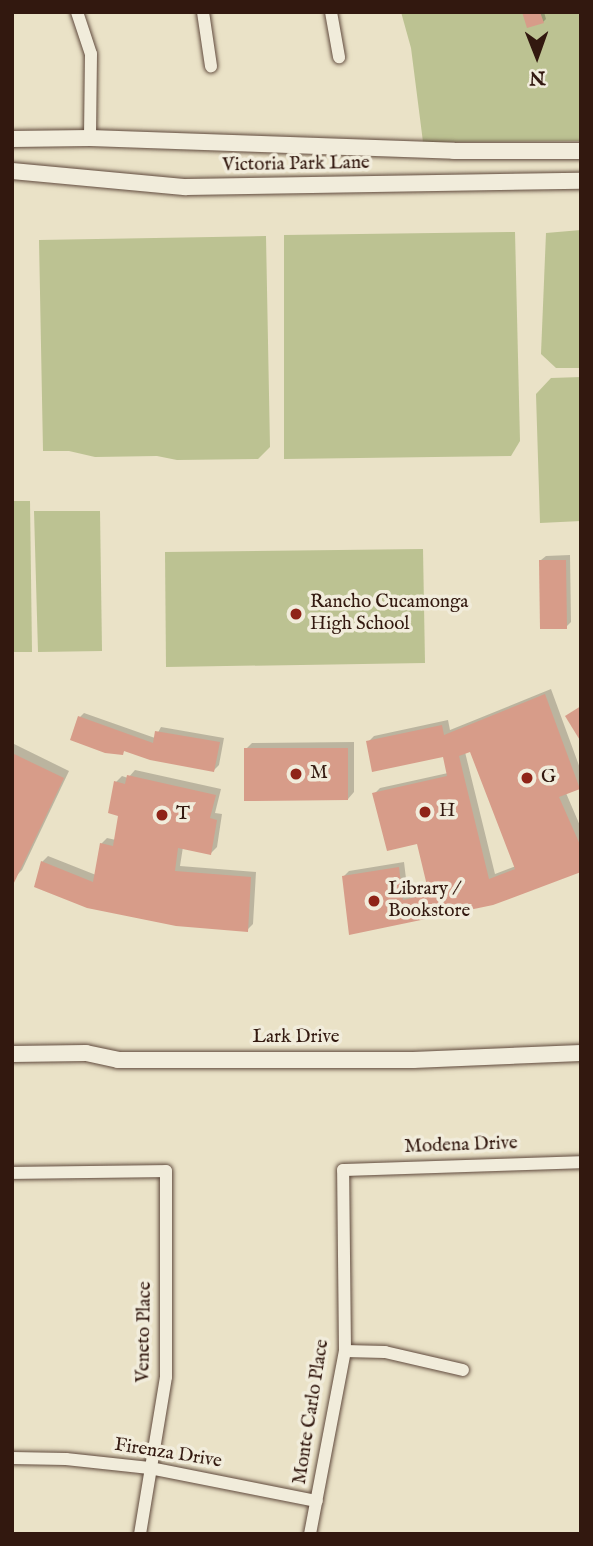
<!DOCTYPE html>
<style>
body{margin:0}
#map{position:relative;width:593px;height:1546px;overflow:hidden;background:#eae2c7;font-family:"IM FELL English",serif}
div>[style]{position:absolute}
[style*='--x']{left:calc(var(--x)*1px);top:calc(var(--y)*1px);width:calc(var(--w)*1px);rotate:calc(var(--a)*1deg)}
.green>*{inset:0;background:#bcc292}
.shadow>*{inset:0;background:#0003}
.building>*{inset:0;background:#d79c89}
.roads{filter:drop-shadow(0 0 2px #604a3d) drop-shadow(0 0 2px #604a3d)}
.street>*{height:12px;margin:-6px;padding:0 6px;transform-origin:6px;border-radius:6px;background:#f1ecdb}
.secondary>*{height:16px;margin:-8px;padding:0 8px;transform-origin:8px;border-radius:8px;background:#f1ecdb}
.dots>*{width:19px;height:19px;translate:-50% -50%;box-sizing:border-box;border:4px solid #f1ecdb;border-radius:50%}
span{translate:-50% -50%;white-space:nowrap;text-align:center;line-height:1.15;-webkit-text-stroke:7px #f1ecdb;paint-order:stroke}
.street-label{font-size:19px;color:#32180f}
.poi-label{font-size:19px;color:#32180f}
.left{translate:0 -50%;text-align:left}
.frame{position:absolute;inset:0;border:14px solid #32180f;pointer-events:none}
.north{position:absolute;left:502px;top:21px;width:70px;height:70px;-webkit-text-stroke:5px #f1ecdb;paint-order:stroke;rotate:179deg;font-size:19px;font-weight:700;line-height:28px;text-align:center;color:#32180f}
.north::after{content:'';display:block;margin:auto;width:24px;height:32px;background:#32180f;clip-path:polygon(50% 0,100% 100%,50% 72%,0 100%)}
</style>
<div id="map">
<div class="green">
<div style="clip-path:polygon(401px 12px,581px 12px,581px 141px,423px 142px,411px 48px)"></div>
<div style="clip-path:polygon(581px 230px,581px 368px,556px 368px,541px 354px,546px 233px)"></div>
<div style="clip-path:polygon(515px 232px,520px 441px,511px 456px,284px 459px,284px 235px)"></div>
<div style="clip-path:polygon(266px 236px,270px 447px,258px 459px,177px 460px,157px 456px,95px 457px,69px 451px,43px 451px,39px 240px)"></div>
<div style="clip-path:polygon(581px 377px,581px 521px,540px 523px,536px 394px,551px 378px)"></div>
<div style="clip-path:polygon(12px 501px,30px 501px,32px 652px,12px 652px)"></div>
<div style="clip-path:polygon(34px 511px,100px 511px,102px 651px,38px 652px)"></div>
<div style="clip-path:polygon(423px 549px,425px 663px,166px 667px,165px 552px)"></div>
</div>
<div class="shadow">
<div style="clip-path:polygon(524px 12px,544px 12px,546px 19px,543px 22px)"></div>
<div style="clip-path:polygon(570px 555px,571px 622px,566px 627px,541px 560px,546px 556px)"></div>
<div style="clip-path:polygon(evenodd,551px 689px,581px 771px,581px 786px,566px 793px,581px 828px,581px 869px,350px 933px,343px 877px,349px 871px,404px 862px,408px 895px,430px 890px,418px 842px,374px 794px,380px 788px,448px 773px,444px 755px,368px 742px,374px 736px,448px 720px,450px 730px,551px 689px,471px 750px,516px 866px,495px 874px,465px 752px,471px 750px)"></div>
<div style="clip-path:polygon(84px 713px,155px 738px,161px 727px,224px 738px,219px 765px,214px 770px,126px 749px,122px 753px,80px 717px)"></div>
<div style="clip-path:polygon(354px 742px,354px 792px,348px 799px,246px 749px,252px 743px)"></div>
<div style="clip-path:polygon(12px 743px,69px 771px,22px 870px,16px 876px,12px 875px)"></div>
<div style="clip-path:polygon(135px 770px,221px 789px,215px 813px,222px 814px,217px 847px,211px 853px,183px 847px,180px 866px,256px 872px,253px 924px,247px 930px,88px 906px,42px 862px,48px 856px,96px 875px,101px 844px,107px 838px,116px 840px,120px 815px,116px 782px,122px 776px,128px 778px)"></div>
</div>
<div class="building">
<div style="clip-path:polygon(522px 12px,540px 12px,544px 23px,527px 28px)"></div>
<div style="clip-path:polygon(539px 560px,566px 560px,567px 629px,540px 629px)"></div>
<div style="clip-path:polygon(evenodd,545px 694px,580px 789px,559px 797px,581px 847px,581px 872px,493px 905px,349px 935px,342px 876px,399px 867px,403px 900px,429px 894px,417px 844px,387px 851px,372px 793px,447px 776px,443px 757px,372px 772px,366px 741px,442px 725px,444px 735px,545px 694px,470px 752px,515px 869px,489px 879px,459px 756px,470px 752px)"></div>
<div style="clip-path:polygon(581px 706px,581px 742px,565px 716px)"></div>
<div style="clip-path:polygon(78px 716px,153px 743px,155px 731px,220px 742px,214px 772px,150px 760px,124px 751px,123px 755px,105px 753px,70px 740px)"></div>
<div style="clip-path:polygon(244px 748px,348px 748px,348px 800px,244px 801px)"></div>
<div style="clip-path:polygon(12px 753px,64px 778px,12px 887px)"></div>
<div style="clip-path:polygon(127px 775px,216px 795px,210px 818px,217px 820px,211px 855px,178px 848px,175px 871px,251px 877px,248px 932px,176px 926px,87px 908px,34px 887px,41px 861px,93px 882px,100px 843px,113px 846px,118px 816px,108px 813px,114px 781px,125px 784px)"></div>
</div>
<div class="roads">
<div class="street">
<div style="--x:77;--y:12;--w:44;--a:71.6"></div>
<div style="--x:91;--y:54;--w:84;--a:90.7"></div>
<div style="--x:203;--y:12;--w:55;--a:81.6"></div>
<div style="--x:331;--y:12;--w:46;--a:79.9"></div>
<div style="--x:12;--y:1173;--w:154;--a:-0.7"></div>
<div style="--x:166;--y:1171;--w:206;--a:90"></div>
<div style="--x:166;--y:1377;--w:159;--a:99.4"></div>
<div style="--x:345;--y:1351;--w:40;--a:1.4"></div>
<div style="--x:385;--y:1352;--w:80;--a:13"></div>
<div style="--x:12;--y:1458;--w:54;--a:1.1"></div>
<div style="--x:66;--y:1459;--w:84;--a:6.1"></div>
<div style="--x:150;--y:1468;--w:170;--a:11.2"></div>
<div style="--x:310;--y:1534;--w:186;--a:-79.2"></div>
<div style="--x:345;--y:1351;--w:181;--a:-90.6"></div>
<div style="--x:343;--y:1170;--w:238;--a:-1.9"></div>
</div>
<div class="secondary">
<div style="--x:12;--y:139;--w:78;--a:-0.7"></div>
<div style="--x:90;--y:138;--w:364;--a:2"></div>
<div style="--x:454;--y:151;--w:127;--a:0"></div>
<div style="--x:12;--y:171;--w:175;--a:5.3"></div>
<div style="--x:186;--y:187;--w:395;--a:-0.9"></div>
<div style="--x:12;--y:1054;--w:74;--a:-0.8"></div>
<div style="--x:86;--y:1053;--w:33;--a:12"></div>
<div style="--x:118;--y:1060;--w:295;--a:0"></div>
<div style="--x:413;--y:1060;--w:168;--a:-2.4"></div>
</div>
</div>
<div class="dots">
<div style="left:296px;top:614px;background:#8f2418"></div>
<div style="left:296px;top:774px;background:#8f2418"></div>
<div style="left:527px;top:778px;background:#8f2418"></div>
<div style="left:425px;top:812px;background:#8f2418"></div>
<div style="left:162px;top:815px;background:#8f2418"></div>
<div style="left:374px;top:901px;background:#8f2418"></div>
</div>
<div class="street-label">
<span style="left:296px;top:165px;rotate:-1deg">Victoria Park Lane</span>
<span style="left:296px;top:1038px">Lark Drive</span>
<span style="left:461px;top:1146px;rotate:-2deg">Modena Drive</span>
<span style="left:145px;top:1332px;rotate:-89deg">Veneto Place</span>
<span style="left:312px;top:1412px;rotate:-81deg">Monte Carlo Place</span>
<span style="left:168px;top:1454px;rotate:9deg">Firenza Drive</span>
</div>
<div class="poi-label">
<span class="left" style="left:310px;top:614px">Rancho Cucamonga<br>High School</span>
<span class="left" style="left:310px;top:774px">M</span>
<span class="left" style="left:541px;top:778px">G</span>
<span class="left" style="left:439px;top:812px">H</span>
<span class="left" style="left:176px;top:815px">T</span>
<span class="left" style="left:388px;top:901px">Library /<br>Bookstore</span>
</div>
<div class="frame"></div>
<div class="north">N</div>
</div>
